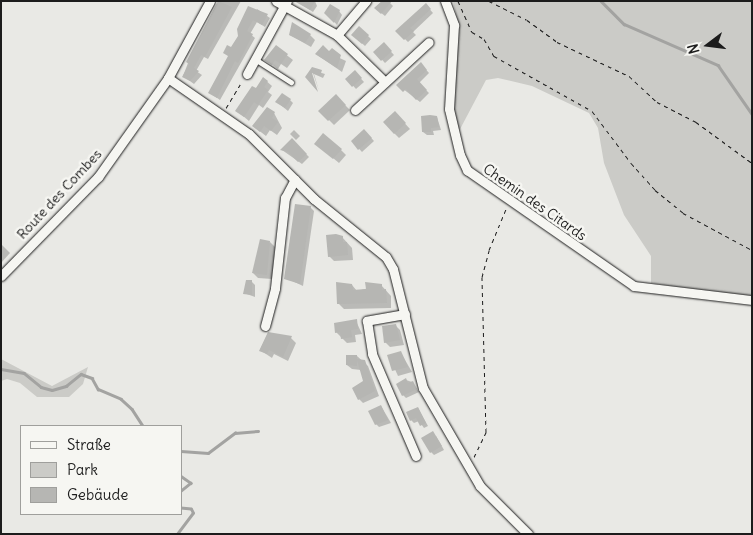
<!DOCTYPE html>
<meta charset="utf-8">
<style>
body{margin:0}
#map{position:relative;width:753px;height:535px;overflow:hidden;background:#e9e9e5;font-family:Delius,sans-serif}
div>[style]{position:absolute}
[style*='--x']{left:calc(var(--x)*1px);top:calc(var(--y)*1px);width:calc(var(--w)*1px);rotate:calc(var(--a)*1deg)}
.green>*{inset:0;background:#cbcbc7}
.shadow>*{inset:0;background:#0003}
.stream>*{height:2.5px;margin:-1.25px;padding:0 1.25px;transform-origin:1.25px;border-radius:1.25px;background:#a3a3a1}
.building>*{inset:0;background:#b6b6b3}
.path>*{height:1px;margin-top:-0.5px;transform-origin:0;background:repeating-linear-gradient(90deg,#1c1c1c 0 4px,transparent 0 8px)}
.roads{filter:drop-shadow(0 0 1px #1c1c1c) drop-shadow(0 0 1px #1c1c1c)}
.lane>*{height:4.5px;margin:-2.25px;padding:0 2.25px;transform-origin:2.25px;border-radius:2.25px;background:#f6f6f2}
.street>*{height:9px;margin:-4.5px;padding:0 4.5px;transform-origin:4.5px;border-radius:4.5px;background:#f6f6f2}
span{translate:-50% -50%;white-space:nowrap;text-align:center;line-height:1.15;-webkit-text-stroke:5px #f6f6f2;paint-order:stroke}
.street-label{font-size:14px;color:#1c1c1c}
.frame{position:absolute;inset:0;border:2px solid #1c1c1c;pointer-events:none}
.legend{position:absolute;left:20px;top:425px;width:162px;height:90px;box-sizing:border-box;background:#f6f6f2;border:1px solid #9f9f9c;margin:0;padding:6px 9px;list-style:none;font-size:15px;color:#1c1c1c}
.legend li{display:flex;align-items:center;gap:10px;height:25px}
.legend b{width:25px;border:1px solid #9f9f9c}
.north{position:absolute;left:683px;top:20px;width:50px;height:50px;-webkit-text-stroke:4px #f6f6f2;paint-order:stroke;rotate:255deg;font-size:14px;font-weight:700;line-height:20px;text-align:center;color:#1c1c1c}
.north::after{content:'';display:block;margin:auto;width:18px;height:22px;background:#1c1c1c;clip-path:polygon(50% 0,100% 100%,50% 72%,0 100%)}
</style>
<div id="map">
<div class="green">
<div style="clip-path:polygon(453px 1px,752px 1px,752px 298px,651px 283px,651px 256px,624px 215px,604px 163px,598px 128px,589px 113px,532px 86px,498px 78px,486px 80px,458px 133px,453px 105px,459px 28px)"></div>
<div style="clip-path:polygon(1px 359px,52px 386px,88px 367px,83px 384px,69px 397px,37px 397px,20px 383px,7px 379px,1px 381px)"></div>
</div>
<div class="shadow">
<div style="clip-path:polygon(220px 1px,241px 1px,208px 59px,204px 57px,196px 71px,202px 75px,194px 84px,183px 76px,193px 50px)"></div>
<div style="clip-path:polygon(315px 1px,317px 6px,313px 12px,299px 3px)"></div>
<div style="clip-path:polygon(382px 1px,388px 1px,393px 6px,385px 16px,375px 8px)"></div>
<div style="clip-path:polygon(426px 5px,433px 13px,413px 32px,416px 35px,408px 42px,397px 31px)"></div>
<div style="clip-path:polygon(257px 9px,270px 18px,265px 27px,257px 22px,250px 34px,255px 38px,220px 100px,210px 93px)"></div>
<div style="clip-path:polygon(339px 11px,342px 15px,337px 25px,326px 13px)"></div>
<div style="clip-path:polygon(290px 35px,310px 35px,315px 40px,311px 47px)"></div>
<div style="clip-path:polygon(368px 36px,371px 39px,365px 46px,356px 38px)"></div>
<div style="clip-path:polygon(384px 44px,394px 55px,385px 63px,375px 52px)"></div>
<div style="clip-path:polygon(276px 47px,293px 60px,287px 68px,281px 64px,278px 69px,266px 60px)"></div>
<div style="clip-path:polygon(329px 53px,346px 61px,342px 72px,316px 54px)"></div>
<div style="clip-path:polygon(421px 64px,429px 73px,419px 83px,429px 93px,420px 102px,398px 85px)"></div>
<div style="clip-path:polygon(312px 70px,325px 74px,323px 78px,314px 74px,319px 91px)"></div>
<div style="clip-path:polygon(355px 72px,364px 82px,356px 89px,347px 79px)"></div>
<div style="clip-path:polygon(264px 79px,272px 86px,268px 92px,272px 95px,263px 108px,259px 105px,249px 121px,237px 111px)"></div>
<div style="clip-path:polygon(336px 96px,350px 110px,334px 125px,320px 111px)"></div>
<div style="clip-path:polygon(290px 100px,293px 103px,288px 111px,277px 102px)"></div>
<div style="clip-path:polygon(274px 113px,282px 128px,277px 135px,270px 130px,266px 136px,253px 126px)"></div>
<div style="clip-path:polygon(437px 117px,441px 130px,433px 131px,434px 135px,427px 135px,423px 132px)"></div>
<div style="clip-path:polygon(400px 118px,410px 129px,399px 138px,394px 133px)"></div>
<div style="clip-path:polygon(294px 130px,300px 136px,296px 140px,290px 134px)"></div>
<div style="clip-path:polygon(364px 130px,374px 141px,362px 152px,352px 141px)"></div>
<div style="clip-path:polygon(292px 140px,309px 157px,302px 164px,282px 150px)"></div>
<div style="clip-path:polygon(321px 148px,341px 150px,346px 155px,339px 163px)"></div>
<div style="clip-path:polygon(310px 207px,314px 211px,303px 286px,286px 278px)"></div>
<div style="clip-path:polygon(342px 237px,352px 248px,353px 260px,334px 261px,329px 256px)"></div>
<div style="clip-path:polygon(270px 242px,275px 247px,272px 279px,258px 278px,253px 273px)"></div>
<div style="clip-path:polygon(1px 244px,10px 253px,1px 263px)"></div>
<div style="clip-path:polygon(251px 281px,255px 285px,255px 297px,244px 293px)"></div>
<div style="clip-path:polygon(352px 285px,357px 291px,381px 285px,391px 296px,391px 308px,344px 309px,339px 304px)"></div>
<div style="clip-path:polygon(356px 321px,362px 334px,355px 335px,356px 342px,347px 343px,336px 332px)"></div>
<div style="clip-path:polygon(395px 325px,400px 330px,404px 345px,390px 347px,385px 342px)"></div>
<div style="clip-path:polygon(268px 333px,291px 338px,296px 343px,288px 361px,274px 354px,272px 358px,260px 350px)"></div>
<div style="clip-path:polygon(401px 353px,412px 372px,398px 376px,389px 356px)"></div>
<div style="clip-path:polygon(357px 356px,368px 366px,379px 396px,363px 403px,359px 399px,364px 382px,361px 370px,352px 369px,347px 365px)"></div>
<div style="clip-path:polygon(406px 380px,412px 382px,419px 392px,406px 398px,403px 395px)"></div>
<div style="clip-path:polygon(381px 406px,391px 423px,379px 427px,376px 424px)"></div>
<div style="clip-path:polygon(418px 408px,428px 426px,424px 428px,419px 421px,414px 423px,411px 420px)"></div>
<div style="clip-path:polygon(436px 436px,444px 450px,434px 455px,431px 452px)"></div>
</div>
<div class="stream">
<div style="--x:601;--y:1;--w:33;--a:45"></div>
<div style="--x:624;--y:24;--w:103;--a:23.6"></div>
<div style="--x:718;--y:65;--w:60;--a:55.2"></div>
<div style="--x:1;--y:369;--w:23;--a:10"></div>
<div style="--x:24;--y:373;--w:22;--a:39"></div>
<div style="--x:41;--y:387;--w:11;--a:15"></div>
<div style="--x:52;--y:390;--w:15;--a:-16"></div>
<div style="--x:66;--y:386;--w:19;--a:-39"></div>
<div style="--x:81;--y:374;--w:12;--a:20"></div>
<div style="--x:92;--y:378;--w:13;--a:61"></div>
<div style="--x:98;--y:389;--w:25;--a:23"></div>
<div style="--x:121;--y:399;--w:15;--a:42"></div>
<div style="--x:132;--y:409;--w:20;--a:57"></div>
<div style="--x:181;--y:451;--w:27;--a:4"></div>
<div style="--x:208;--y:453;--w:34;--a:-37"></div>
<div style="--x:235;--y:433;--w:23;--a:-5"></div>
<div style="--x:181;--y:476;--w:12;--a:35"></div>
<div style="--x:191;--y:483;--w:13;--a:141"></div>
<div style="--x:177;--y:534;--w:26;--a:-53"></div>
<div style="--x:193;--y:513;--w:4;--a:-117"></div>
<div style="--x:191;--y:509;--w:10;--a:-174"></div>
</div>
<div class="building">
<div style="clip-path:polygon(218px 1px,232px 7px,205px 57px,201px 55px,194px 68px,199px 71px,190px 81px,182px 77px,189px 64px,186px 62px)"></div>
<div style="clip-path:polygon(294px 1px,315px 1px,310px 10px)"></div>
<div style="clip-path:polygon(382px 1px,392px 1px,381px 14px,374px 8px)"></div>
<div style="clip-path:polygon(426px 3px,431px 9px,410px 28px,414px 31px,404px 40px,395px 31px)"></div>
<div style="clip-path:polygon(330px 4px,340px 10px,334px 23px,324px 13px)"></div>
<div style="clip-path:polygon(248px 6px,268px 14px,262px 25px,253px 20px,247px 31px,253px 34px,243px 54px,238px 63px,235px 61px,217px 98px,208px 93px,228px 56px,223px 53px,227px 45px,231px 47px,238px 36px,237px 29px)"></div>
<div style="clip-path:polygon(292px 22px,311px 34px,305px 43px,289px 35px)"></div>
<div style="clip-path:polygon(359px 26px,369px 35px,362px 44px,351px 35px)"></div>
<div style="clip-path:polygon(384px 42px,392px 51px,381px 61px,373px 52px)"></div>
<div style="clip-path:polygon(276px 45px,288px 54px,281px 64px,275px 60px,272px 65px,264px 60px)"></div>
<div style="clip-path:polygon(323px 45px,329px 51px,332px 48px,341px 55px,337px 68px,315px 54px)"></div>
<div style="clip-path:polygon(421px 62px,427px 70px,417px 79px,427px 90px,416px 100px,406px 89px,403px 92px,396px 85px)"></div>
<div style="clip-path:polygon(312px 67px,322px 70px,320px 76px,312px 73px,318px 92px,305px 77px)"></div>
<div style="clip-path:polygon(355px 70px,362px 78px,352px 87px,345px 79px)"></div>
<div style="clip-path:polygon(263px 77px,268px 81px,264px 87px,268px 90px,258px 105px,254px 102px,244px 117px,235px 111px,252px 86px,256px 88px)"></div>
<div style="clip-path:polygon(282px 93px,291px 99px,285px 108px,275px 102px)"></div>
<div style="clip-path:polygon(336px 94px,346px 105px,328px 121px,318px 111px)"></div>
<div style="clip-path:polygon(267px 107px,275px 112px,272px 118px,278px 122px,271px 131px,264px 126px,260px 132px,252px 126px)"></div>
<div style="clip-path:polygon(395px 111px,406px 123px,394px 134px,383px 122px)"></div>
<div style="clip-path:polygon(430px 115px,437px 116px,439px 127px,431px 128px,431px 132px,422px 132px,421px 116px)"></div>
<div style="clip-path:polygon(364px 129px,372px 138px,358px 150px,351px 141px)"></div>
<div style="clip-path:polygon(323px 133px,342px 149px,333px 159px,314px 144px)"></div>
<div style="clip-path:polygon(292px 138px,307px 154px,298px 162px,288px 152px,280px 150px)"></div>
<div style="clip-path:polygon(295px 204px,311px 206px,300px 284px,284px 279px)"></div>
<div style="clip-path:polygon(336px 234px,343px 236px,343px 242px,347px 242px,348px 255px,328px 257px,326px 235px)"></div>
<div style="clip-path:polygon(260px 239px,270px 241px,267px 275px,252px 273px)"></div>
<div style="clip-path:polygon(246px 280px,252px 280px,252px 295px,243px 294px)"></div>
<div style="clip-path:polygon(336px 282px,352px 284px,353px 290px,366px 289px,365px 282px,382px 284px,382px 290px,386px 289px,387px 303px,337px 304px)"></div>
<div style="clip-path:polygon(357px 319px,358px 329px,351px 330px,352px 337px,341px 339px,340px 332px,335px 333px,334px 323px)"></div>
<div style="clip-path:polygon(396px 324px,400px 340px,384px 343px,382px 326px)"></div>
<div style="clip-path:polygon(268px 332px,292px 336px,283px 357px,269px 350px,267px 354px,259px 351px)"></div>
<div style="clip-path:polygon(401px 351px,408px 367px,392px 371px,387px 355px)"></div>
<div style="clip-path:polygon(346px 355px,357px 355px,357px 359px,365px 360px,375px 391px,358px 400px,352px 388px,363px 381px,357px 360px,357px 366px,346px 365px)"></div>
<div style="clip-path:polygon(406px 378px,408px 383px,413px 381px,417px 389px,402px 396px,396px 384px)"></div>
<div style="clip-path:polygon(381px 405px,388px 420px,375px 425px,368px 411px)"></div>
<div style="clip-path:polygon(418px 407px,426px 423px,420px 426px,416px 418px,410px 421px,406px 412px)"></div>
<div style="clip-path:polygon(433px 431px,442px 446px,430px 453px,421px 438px)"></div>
</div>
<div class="path">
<div style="--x:458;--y:1;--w:34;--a:66"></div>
<div style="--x:472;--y:32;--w:14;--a:30"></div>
<div style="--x:484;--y:39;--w:20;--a:60"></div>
<div style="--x:494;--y:56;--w:112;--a:29.3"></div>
<div style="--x:592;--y:111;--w:65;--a:53.1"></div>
<div style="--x:631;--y:163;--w:36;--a:48"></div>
<div style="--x:655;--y:190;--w:36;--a:39"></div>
<div style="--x:683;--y:213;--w:78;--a:28.2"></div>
<div style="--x:489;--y:1;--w:42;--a:26.6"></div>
<div style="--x:527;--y:20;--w:37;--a:36"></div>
<div style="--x:557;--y:42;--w:80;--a:25.3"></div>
<div style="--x:629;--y:76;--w:38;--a:43"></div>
<div style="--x:657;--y:102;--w:44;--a:27.1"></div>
<div style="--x:696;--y:122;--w:69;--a:36.2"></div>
<div style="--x:226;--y:108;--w:31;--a:-59"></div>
<div style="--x:474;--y:457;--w:28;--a:-64"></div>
<div style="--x:486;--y:432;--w:155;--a:-91.5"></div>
<div style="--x:482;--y:277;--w:28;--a:-75"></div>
<div style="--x:489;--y:250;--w:44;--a:-67.5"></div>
</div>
<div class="roads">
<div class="lane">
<div style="--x:255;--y:59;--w:43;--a:32.6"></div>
</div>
<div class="street">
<div style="--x:210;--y:1;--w:88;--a:118.6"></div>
<div style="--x:168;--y:78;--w:98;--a:34.7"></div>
<div style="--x:249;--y:134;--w:92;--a:45"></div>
<div style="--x:314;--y:199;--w:92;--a:38.9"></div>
<div style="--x:386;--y:257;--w:14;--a:60"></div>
<div style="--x:393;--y:269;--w:123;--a:75.9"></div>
<div style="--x:423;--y:388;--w:113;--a:59.8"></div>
<div style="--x:480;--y:486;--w:68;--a:45"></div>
<div style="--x:276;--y:1;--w:70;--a:29.1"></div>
<div style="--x:337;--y:35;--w:45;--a:-49.5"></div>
<div style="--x:445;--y:1;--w:26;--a:69"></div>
<div style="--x:454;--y:25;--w:84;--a:93.4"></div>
<div style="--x:449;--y:109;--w:47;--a:76.6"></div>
<div style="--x:460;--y:155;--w:17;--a:65"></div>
<div style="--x:467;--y:170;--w:203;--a:34.8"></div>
<div style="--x:634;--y:286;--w:119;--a:6.8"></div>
<div style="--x:337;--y:35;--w:67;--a:44.4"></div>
<div style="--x:247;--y:74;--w:83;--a:-61.3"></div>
<div style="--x:355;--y:110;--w:100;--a:-42.6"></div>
<div style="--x:1;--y:276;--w:139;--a:-45.6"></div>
<div style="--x:98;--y:177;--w:121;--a:-54.7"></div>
<div style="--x:405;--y:314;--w:39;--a:170"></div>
<div style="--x:367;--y:321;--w:33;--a:81"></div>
<div style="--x:372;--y:354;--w:111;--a:66.7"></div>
<div style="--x:265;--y:326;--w:39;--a:-75"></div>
<div style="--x:275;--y:288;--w:91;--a:-83.7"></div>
<div style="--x:285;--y:198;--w:21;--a:-62"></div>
</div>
</div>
<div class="street-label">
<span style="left:59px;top:194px;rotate:-47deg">Route des Combes</span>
<span style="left:535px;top:202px;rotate:35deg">Chemin des Citards</span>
</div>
<div class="frame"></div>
<ul class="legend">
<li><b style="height:6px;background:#f6f6f2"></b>Straße</li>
<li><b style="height:14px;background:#cbcbc7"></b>Park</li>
<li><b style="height:14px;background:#b6b6b3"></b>Gebäude</li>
</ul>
<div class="north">N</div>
</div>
